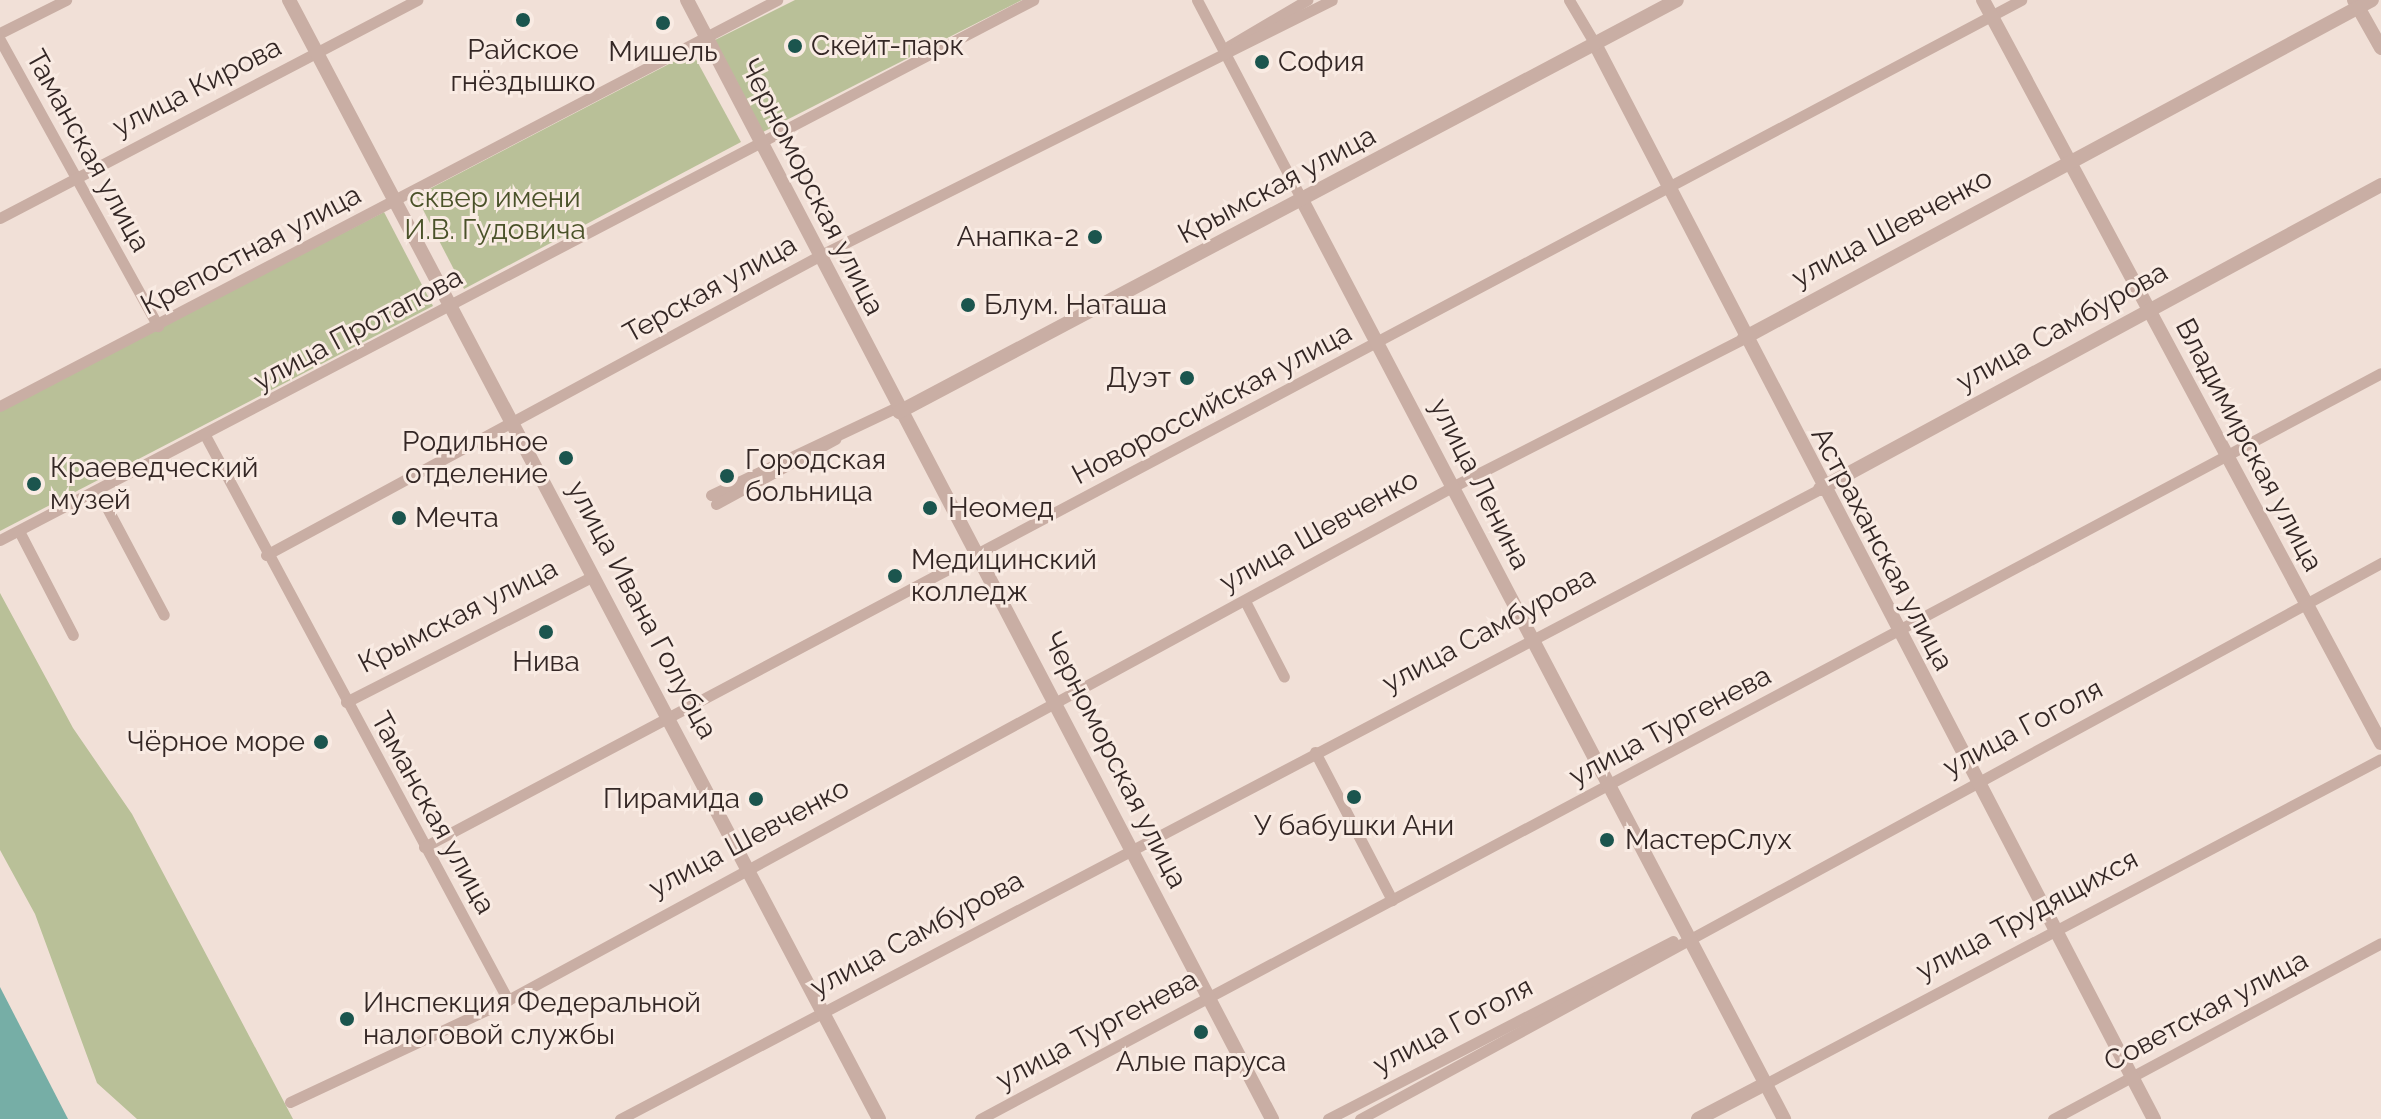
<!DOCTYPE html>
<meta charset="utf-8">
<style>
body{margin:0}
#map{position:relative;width:2381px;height:1119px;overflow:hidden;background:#f1e0d7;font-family:Raleway,sans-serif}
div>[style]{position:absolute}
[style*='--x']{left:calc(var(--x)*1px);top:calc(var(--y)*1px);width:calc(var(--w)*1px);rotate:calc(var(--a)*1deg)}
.green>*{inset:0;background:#b9c098}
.water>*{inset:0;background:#76aea6}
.minor>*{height:11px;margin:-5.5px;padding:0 5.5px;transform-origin:5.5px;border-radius:5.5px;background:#c9aea4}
.tertiary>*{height:14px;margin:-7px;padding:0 7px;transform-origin:7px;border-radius:7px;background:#c9aea4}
.dots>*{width:22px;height:22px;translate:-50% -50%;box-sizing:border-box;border:4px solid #f9ebe3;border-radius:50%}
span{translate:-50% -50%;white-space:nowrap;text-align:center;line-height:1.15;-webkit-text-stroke:6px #f9ebe3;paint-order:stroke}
.poi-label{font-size:28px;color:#342725}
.left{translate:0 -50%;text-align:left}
.right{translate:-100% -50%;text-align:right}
.street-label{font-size:28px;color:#342725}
.park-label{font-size:28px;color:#4a5229}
</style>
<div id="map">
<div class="green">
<div style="clip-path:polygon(795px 0,1022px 0,763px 132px,715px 40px)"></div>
<div style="clip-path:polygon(692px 52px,741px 142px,464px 289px,416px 196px)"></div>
<div style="clip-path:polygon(384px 212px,433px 306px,0 531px,0 409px)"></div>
<div style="clip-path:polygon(0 593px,73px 728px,132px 814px,293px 1119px,137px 1119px,97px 1083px,35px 914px,0 850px)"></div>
</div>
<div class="water">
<div style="clip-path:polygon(0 987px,68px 1119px,0 1119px)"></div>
</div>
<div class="minor">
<div style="--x:1197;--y:0;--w:226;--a:62.3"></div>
<div style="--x:1569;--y:0;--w:51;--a:59.4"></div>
<div style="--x:0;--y:33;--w:74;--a:-26.6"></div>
<div style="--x:0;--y:40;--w:327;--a:61.1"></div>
<div style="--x:1229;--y:46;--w:91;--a:-30.5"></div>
<div style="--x:0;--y:218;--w:471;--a:-27.6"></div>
<div style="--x:0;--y:406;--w:877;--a:-27.59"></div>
<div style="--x:206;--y:437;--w:639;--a:61.79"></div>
<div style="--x:98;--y:491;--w:140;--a:62"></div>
<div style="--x:711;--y:495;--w:206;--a:-25.3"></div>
<div style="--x:716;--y:504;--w:136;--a:-28.6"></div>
<div style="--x:19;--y:531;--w:117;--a:62.6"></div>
<div style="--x:0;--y:540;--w:1166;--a:-27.6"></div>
<div style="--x:266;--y:555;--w:629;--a:-28.4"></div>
<div style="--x:819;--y:256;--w:573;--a:-26.52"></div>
<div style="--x:1245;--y:601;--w:85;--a:62.8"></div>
<div style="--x:346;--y:702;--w:277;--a:-27"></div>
<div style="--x:1315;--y:752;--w:167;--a:62.5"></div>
<div style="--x:424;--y:847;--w:1808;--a:-27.94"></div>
<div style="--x:1765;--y:1084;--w:696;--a:-27.82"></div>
<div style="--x:290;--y:1102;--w:241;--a:-25.1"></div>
<div style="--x:508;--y:1000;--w:1077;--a:-28.52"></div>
<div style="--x:1454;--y:486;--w:326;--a:-27"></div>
<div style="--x:620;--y:1119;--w:1355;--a:-27.7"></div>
<div style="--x:980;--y:1119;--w:1587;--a:-28.03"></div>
<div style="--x:1328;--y:1119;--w:388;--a:-27.3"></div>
<div style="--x:1360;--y:1119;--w:1163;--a:-28.57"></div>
<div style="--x:2053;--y:1119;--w:372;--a:-28.2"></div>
</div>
<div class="tertiary">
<div style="--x:289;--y:0;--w:1265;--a:62.2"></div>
<div style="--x:687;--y:0;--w:1263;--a:62.4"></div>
<div style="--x:1983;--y:0;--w:843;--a:61.82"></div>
<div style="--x:2354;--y:0;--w:55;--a:60.6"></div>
<div style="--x:1595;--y:44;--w:1212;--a:62.53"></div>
<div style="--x:1302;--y:200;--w:1038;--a:62.32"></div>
<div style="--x:1744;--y:338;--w:713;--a:-28.29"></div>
<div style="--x:899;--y:412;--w:880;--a:-27.9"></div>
<div style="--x:1820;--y:489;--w:638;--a:-28.45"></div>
<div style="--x:1698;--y:1119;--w:76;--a:-27.6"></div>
</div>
<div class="dots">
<div style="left:523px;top:20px;background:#1b554e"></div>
<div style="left:663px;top:23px;background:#1b554e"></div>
<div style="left:795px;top:46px;background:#1b554e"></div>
<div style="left:1262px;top:62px;background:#1b554e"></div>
<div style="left:1095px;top:237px;background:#1b554e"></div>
<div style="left:968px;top:305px;background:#1b554e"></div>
<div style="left:1187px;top:378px;background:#1b554e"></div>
<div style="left:566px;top:458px;background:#1b554e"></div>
<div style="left:727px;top:476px;background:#1b554e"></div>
<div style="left:34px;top:484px;background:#1b554e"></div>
<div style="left:930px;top:508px;background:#1b554e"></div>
<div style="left:399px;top:518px;background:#1b554e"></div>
<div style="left:895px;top:576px;background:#1b554e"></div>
<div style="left:546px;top:632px;background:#1b554e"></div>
<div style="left:321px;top:742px;background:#1b554e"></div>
<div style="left:1354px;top:797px;background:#1b554e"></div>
<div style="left:756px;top:799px;background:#1b554e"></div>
<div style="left:1607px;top:840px;background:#1b554e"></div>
<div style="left:347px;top:1019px;background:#1b554e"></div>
<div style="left:1201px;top:1032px;background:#1b554e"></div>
</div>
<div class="poi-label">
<span class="left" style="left:811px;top:46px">Скейт-парк</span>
<span style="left:523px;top:66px">Райское<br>гнёздышко</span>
<span style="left:663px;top:52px">Мишель</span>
<span class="left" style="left:1278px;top:62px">София</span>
<span class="right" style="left:1079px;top:237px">Анапка-2</span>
<span class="left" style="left:984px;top:305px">Блум. Наташа</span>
<span class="right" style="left:1171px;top:378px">Дуэт</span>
<span class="right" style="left:548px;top:458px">Родильное<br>отделение</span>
<span class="left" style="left:745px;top:476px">Городская<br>больница</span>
<span class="left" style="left:50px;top:484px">Краеведческий<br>музей</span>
<span class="left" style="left:948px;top:508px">Неомед</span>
<span class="left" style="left:415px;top:518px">Мечта</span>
<span class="left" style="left:911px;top:576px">Медицинский<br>колледж</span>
<span style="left:546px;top:662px">Нива</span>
<span class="right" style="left:305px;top:742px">Чёрное море</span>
<span class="right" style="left:740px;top:799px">Пирамида</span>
<span style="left:1354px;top:826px">У бабушки Ани</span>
<span class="left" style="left:1625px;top:840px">МастерСлух</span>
<span class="left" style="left:363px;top:1019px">Инспекция Федеральной<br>налоговой службы</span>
<span style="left:1201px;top:1062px">Алые паруса</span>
</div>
<div class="street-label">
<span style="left:197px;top:87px;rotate:-27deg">улица Кирова</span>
<span style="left:88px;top:151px;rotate:61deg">Таманская улица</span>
<span style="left:1277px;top:185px;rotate:-28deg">Крымская улица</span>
<span style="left:812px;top:187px;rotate:63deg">Черноморская улица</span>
<span style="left:1892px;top:228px;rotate:-28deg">улица Шевченко</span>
<span style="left:251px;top:250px;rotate:-28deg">Крепостная улица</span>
<span style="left:710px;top:289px;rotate:-29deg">Терская улица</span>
<span style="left:2062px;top:327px;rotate:-29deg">улица Самбурова</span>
<span style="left:358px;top:329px;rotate:-28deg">улица Протапова</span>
<span style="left:1212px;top:404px;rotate:-28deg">Новороссийская улица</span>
<span style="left:2249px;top:445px;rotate:62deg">Владимирская улица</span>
<span style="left:1480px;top:484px;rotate:63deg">улица Ленина</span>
<span style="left:1319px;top:531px;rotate:-29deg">улица Шевченко</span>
<span style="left:1882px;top:549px;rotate:62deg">Астраханская улица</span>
<span style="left:642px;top:610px;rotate:62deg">улица Ивана Голубца</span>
<span style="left:458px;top:616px;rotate:-27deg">Крымская улица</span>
<span style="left:1489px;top:630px;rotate:-28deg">улица Самбурова</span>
<span style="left:1670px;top:726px;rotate:-28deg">улица Тургенева</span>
<span style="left:2023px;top:728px;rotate:-28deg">улица Гоголя</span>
<span style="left:1115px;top:760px;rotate:63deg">Черноморская улица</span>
<span style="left:433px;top:813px;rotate:61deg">Таманская улица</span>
<span style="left:749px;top:838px;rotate:-28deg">улица Шевченко</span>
<span style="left:2027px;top:915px;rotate:-28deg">улица Трудящихся</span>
<span style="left:917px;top:934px;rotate:-28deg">улица Самбурова</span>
<span style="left:2206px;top:1011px;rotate:-28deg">Советская улица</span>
<span style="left:1453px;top:1026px;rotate:-28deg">улица Гоголя</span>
<span style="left:1097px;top:1030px;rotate:-28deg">улица Тургенева</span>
</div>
<div class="park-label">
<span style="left:495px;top:214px">сквер имени<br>И.В. Гудовича</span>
</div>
</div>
